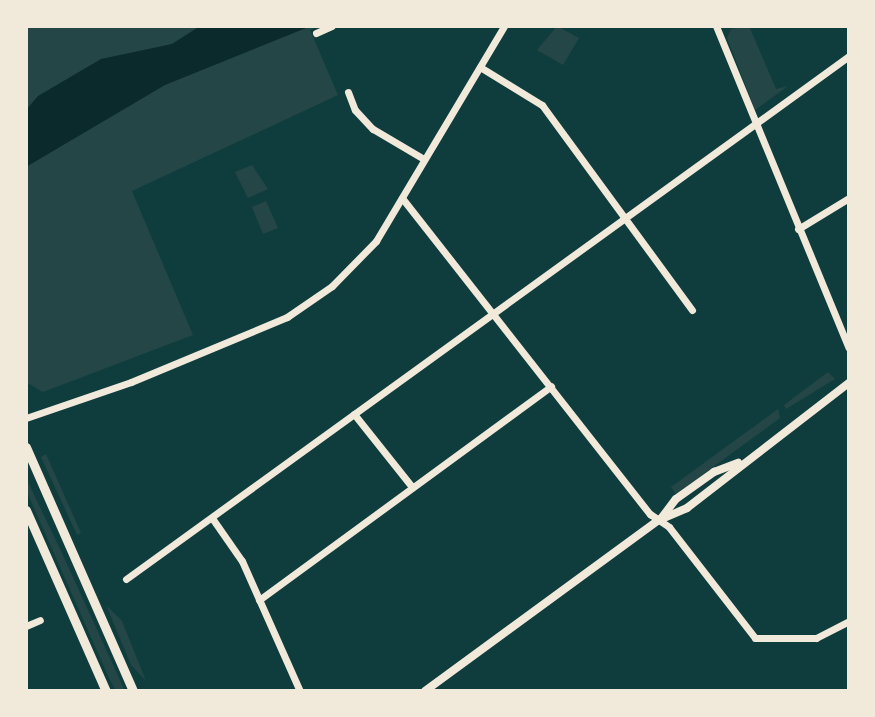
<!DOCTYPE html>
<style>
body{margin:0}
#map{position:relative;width:875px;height:717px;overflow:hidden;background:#0f3d3e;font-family:"Golos Text",sans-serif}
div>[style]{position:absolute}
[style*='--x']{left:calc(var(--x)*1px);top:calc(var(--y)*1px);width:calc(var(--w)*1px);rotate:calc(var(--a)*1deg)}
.green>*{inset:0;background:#244646}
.water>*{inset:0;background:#0a2a2b}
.minor>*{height:7px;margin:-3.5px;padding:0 3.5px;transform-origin:3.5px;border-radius:3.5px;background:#f1e9da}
.tertiary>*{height:8px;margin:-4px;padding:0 4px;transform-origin:4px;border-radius:4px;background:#f1e9da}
.secondary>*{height:9px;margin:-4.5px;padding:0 4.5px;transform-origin:4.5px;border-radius:4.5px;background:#f1e9da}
span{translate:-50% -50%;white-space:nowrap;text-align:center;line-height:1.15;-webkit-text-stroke:7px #f1e9da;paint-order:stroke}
.frame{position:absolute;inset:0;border:28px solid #f1e9da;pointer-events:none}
</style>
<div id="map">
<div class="green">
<div style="clip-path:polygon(26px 26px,318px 26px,310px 30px,338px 95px,132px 191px,193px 335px,43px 392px,26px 382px)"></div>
<div style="clip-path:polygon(557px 26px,579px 38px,563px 65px,537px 50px)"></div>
<div style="clip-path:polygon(749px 26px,776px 89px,788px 86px,755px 110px,727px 38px,731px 29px)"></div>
<div style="clip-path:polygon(252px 165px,268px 189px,248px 198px,235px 172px)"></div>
<div style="clip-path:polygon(266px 201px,278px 228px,263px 234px,252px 207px)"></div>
<div style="clip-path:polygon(828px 372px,835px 379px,786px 409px,784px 405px)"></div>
<div style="clip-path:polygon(778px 409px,780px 418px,676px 494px,671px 487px)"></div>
<div style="clip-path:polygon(46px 454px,81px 533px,77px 535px,41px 457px)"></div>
<div style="clip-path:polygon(26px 478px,61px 551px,125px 691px,116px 691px,109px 678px,26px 490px)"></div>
<div style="clip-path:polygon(106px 605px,122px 621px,146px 681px,131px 665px)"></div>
</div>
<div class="water">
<div style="clip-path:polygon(200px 26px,311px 26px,165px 85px,26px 167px,26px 110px,38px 96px,101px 59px,172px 44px)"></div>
</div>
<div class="minor">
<div style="--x:716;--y:26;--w:348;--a:67.6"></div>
<div style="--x:316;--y:33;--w:17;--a:-24"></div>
<div style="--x:480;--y:67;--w:73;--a:31.5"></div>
<div style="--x:542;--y:105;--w:254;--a:53.8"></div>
<div style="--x:348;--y:92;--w:19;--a:69"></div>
<div style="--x:355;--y:110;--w:26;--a:47"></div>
<div style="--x:373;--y:129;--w:59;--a:30.5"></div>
<div style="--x:402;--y:198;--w:402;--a:51.9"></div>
<div style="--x:650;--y:514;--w:23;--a:34"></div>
<div style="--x:669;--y:527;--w:140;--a:52.2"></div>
<div style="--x:755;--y:638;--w:61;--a:0"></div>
<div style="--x:816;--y:638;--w:37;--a:-27"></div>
<div style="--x:798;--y:229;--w:60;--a:-31.3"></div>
<div style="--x:354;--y:414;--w:93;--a:51.5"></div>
<div style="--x:26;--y:418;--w:111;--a:-18.9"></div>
<div style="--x:131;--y:382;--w:169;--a:-22.6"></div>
<div style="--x:287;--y:317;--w:55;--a:-34.6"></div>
<div style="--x:332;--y:286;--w:63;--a:-45.6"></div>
<div style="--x:376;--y:241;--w:250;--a:-59.2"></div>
<div style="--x:212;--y:518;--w:52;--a:55.1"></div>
<div style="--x:242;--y:561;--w:142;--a:66"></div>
<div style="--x:126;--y:579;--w:892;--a:-35.88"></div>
<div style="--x:259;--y:600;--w:362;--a:-36.2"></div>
<div style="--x:26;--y:626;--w:15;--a:-23"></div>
</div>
<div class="tertiary">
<div style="--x:660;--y:520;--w:26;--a:-53"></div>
<div style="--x:676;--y:499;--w:47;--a:-35.4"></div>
<div style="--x:714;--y:472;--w:26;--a:-21"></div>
<div style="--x:425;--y:691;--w:290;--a:-36.2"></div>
<div style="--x:659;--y:520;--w:30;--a:-23"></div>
<div style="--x:687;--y:508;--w:205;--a:-37.7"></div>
</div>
<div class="secondary">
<div style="--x:26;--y:447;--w:266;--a:66.3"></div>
<div style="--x:26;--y:510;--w:198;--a:66.2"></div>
</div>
<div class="frame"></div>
</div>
